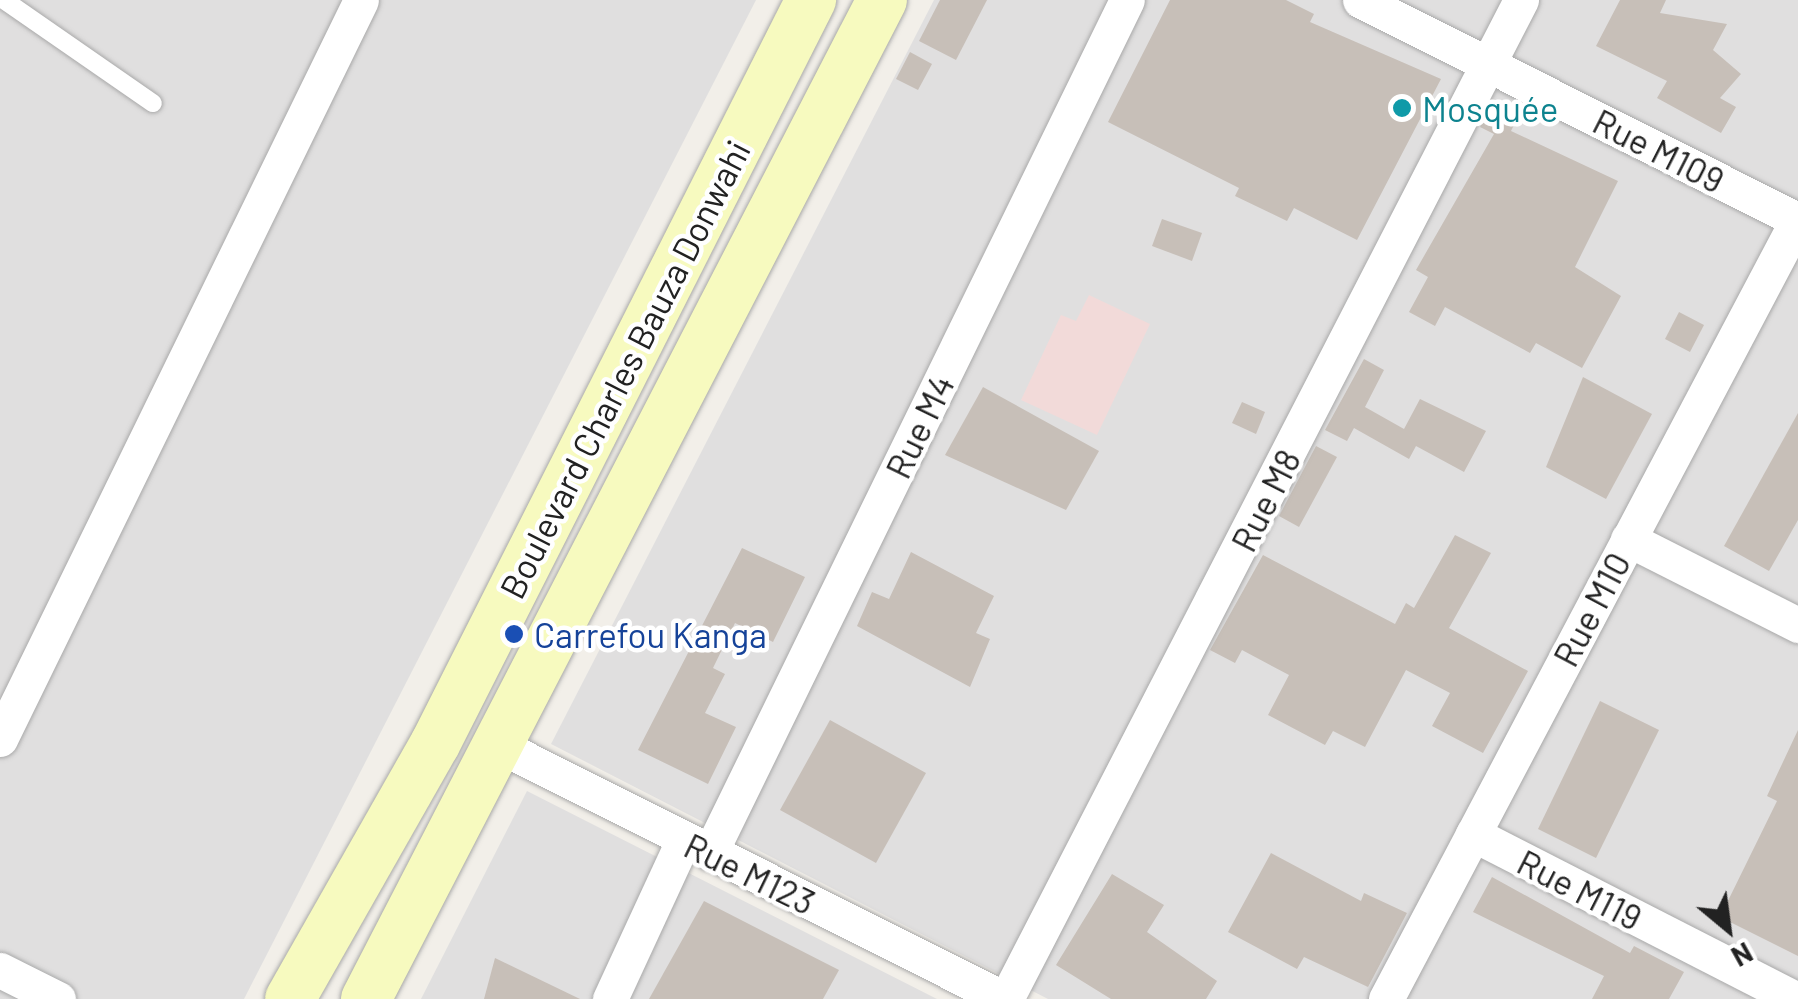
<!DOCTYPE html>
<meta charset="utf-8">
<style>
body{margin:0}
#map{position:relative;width:1798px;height:999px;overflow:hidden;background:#f2efe9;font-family:Barlow,sans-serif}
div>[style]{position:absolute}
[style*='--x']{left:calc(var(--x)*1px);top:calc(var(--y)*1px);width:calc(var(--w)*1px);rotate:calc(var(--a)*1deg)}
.residential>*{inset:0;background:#e0dfdf}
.commercial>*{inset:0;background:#f2dad9}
.building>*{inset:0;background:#c7bfb8}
.roads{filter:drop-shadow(0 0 2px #a9a9a9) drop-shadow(0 0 2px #a9a9a9)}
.service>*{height:18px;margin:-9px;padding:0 9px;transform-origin:9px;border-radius:9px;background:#fff}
.minor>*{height:35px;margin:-17.5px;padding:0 17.5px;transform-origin:17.5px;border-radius:17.5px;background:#fff}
.secondary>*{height:50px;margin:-25px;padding:0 25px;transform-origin:25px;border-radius:25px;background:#f7fabf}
.dots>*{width:28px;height:28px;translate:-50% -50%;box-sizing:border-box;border:5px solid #fff;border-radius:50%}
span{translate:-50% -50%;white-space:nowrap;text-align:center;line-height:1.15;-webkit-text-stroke:9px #fff;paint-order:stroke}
.culture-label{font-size:35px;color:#0d838f}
.left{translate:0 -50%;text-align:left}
.street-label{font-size:35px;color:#222}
.transit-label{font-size:35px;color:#164399}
.north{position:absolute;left:1678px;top:879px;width:100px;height:100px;-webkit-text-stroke:8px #fff;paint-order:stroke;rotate:151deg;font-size:28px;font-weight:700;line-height:40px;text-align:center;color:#222}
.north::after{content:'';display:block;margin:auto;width:35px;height:45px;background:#222;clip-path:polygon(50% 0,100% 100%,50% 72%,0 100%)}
</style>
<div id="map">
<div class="residential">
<div style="clip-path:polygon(0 0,756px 0,244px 999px,0 999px)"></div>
<div style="clip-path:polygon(934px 0,1798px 0,1798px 999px,1048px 999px,551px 744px)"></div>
<div style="clip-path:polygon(527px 791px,937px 999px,421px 999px)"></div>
</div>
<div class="commercial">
<div style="clip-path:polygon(1089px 295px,1150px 324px,1097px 435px,1021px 400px,1061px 315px,1076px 321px)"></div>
</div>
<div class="building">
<div style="clip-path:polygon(940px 0,987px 0,956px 60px,919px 41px)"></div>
<div style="clip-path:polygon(1170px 0,1286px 0,1314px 14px,1310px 22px,1441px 79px,1357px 240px,1294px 208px,1287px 221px,1235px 196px,1239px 188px,1108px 122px)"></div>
<div style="clip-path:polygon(1620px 0,1666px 0,1660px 13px,1727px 24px,1713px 50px,1741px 74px,1720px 98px,1736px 107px,1721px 133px,1657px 98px,1667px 81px,1596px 46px)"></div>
<div style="clip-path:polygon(910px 52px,932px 64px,918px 90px,896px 79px)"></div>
<div style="clip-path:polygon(1493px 101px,1519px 115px,1511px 131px,1618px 181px,1575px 267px,1621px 296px,1582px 368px,1536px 343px,1530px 353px,1445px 307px,1435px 326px,1409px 312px,1428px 277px,1416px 270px,1494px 134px,1480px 127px)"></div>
<div style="clip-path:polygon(1162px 219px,1202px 233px,1192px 261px,1152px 246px)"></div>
<div style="clip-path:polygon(1679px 312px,1704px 325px,1690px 352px,1665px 339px)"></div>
<div style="clip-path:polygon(1364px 359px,1384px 370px,1365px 407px,1404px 429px,1420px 399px,1486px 431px,1464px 472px,1416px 446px,1409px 459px,1354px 428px,1347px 441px,1325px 430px)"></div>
<div style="clip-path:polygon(1583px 377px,1652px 414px,1606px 499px,1546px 467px)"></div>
<div style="clip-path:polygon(983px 387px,1099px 451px,1066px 510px,945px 455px)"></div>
<div style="clip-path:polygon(1242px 402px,1265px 412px,1256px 434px,1232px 423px)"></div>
<div style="clip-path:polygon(1798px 413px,1798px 520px,1769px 571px,1724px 546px)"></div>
<div style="clip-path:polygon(1316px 446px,1337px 457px,1299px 527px,1279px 516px)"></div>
<div style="clip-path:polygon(1455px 535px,1491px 553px,1449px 628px,1528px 671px,1483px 753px,1432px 726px,1450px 693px,1406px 670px,1365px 747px,1333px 731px,1325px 745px,1268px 715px,1289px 675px,1242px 650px,1235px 663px,1210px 650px,1263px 555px,1395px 624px,1406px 603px,1414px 608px)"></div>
<div style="clip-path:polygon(742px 548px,805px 577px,773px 642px,735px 623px,713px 668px,725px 674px,705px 713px,736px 727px,708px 784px,638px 750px)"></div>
<div style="clip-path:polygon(911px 552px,994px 596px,976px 633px,990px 639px,970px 687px,857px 626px,872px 592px,889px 599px)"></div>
<div style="clip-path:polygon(1600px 701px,1659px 730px,1596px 858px,1538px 829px)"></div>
<div style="clip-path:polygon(830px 720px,926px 773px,876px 863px,780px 810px)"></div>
<div style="clip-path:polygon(1798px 730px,1798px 956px,1720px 917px,1777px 801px,1767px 796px)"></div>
<div style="clip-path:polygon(1271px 853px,1361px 901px,1364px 893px,1407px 913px,1368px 987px,1304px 957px,1297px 969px,1228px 932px)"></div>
<div style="clip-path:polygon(1112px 874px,1164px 905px,1147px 932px,1217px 981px,1206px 999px,1111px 999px,1056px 965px)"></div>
<div style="clip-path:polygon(1492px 877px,1630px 953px,1634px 946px,1684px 972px,1669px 999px,1592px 999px,1604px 976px,1473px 912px)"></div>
<div style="clip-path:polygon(704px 901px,839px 970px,823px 999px,649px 999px)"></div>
<div style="clip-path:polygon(495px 958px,580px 999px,484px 999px)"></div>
</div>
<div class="roads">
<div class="service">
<div style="--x:4;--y:0;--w:181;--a:34.7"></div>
</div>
<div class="minor">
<div style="--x:1360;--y:0;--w:490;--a:26.7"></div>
<div style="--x:1628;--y:539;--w:191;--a:26.8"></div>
<div style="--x:0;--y:739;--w:822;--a:-63.96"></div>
<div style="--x:498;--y:745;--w:566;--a:26.66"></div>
<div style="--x:1473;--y:834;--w:362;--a:27.1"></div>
<div style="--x:710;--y:853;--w:949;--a:-63.95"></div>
<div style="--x:0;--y:970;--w:65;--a:26.6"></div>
<div style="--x:610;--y:999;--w:174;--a:-65.2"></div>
<div style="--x:1006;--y:999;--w:1124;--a:-62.73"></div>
<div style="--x:1386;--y:999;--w:882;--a:-62.16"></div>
</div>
<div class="secondary">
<div style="--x:290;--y:999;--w:293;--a:-60.4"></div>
<div style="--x:435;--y:744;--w:834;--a:-63.19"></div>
<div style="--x:366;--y:999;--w:1124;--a:-62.68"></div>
</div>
</div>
<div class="dots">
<div style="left:1402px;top:108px;background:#0f9aa8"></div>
<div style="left:514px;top:634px;background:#1a4fb4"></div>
</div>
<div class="culture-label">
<span class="left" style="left:1422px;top:108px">Mosquée</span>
</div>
<div class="street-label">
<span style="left:1659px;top:150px;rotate:27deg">Rue M109</span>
<span style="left:624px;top:369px;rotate:-63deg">Boulevard Charles Bauza Donwahi</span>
<span style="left:919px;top:426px;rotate:-64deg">Rue M4</span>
<span style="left:1265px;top:500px;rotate:-63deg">Rue M8</span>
<span style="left:1591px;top:609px;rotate:-62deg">Rue M10</span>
<span style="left:750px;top:873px;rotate:26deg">Rue M123</span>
<span style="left:1580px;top:889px;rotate:27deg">Rue M119</span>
</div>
<div class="transit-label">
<span class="left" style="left:534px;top:634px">Carrefou Kanga</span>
</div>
<div class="north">N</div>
</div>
